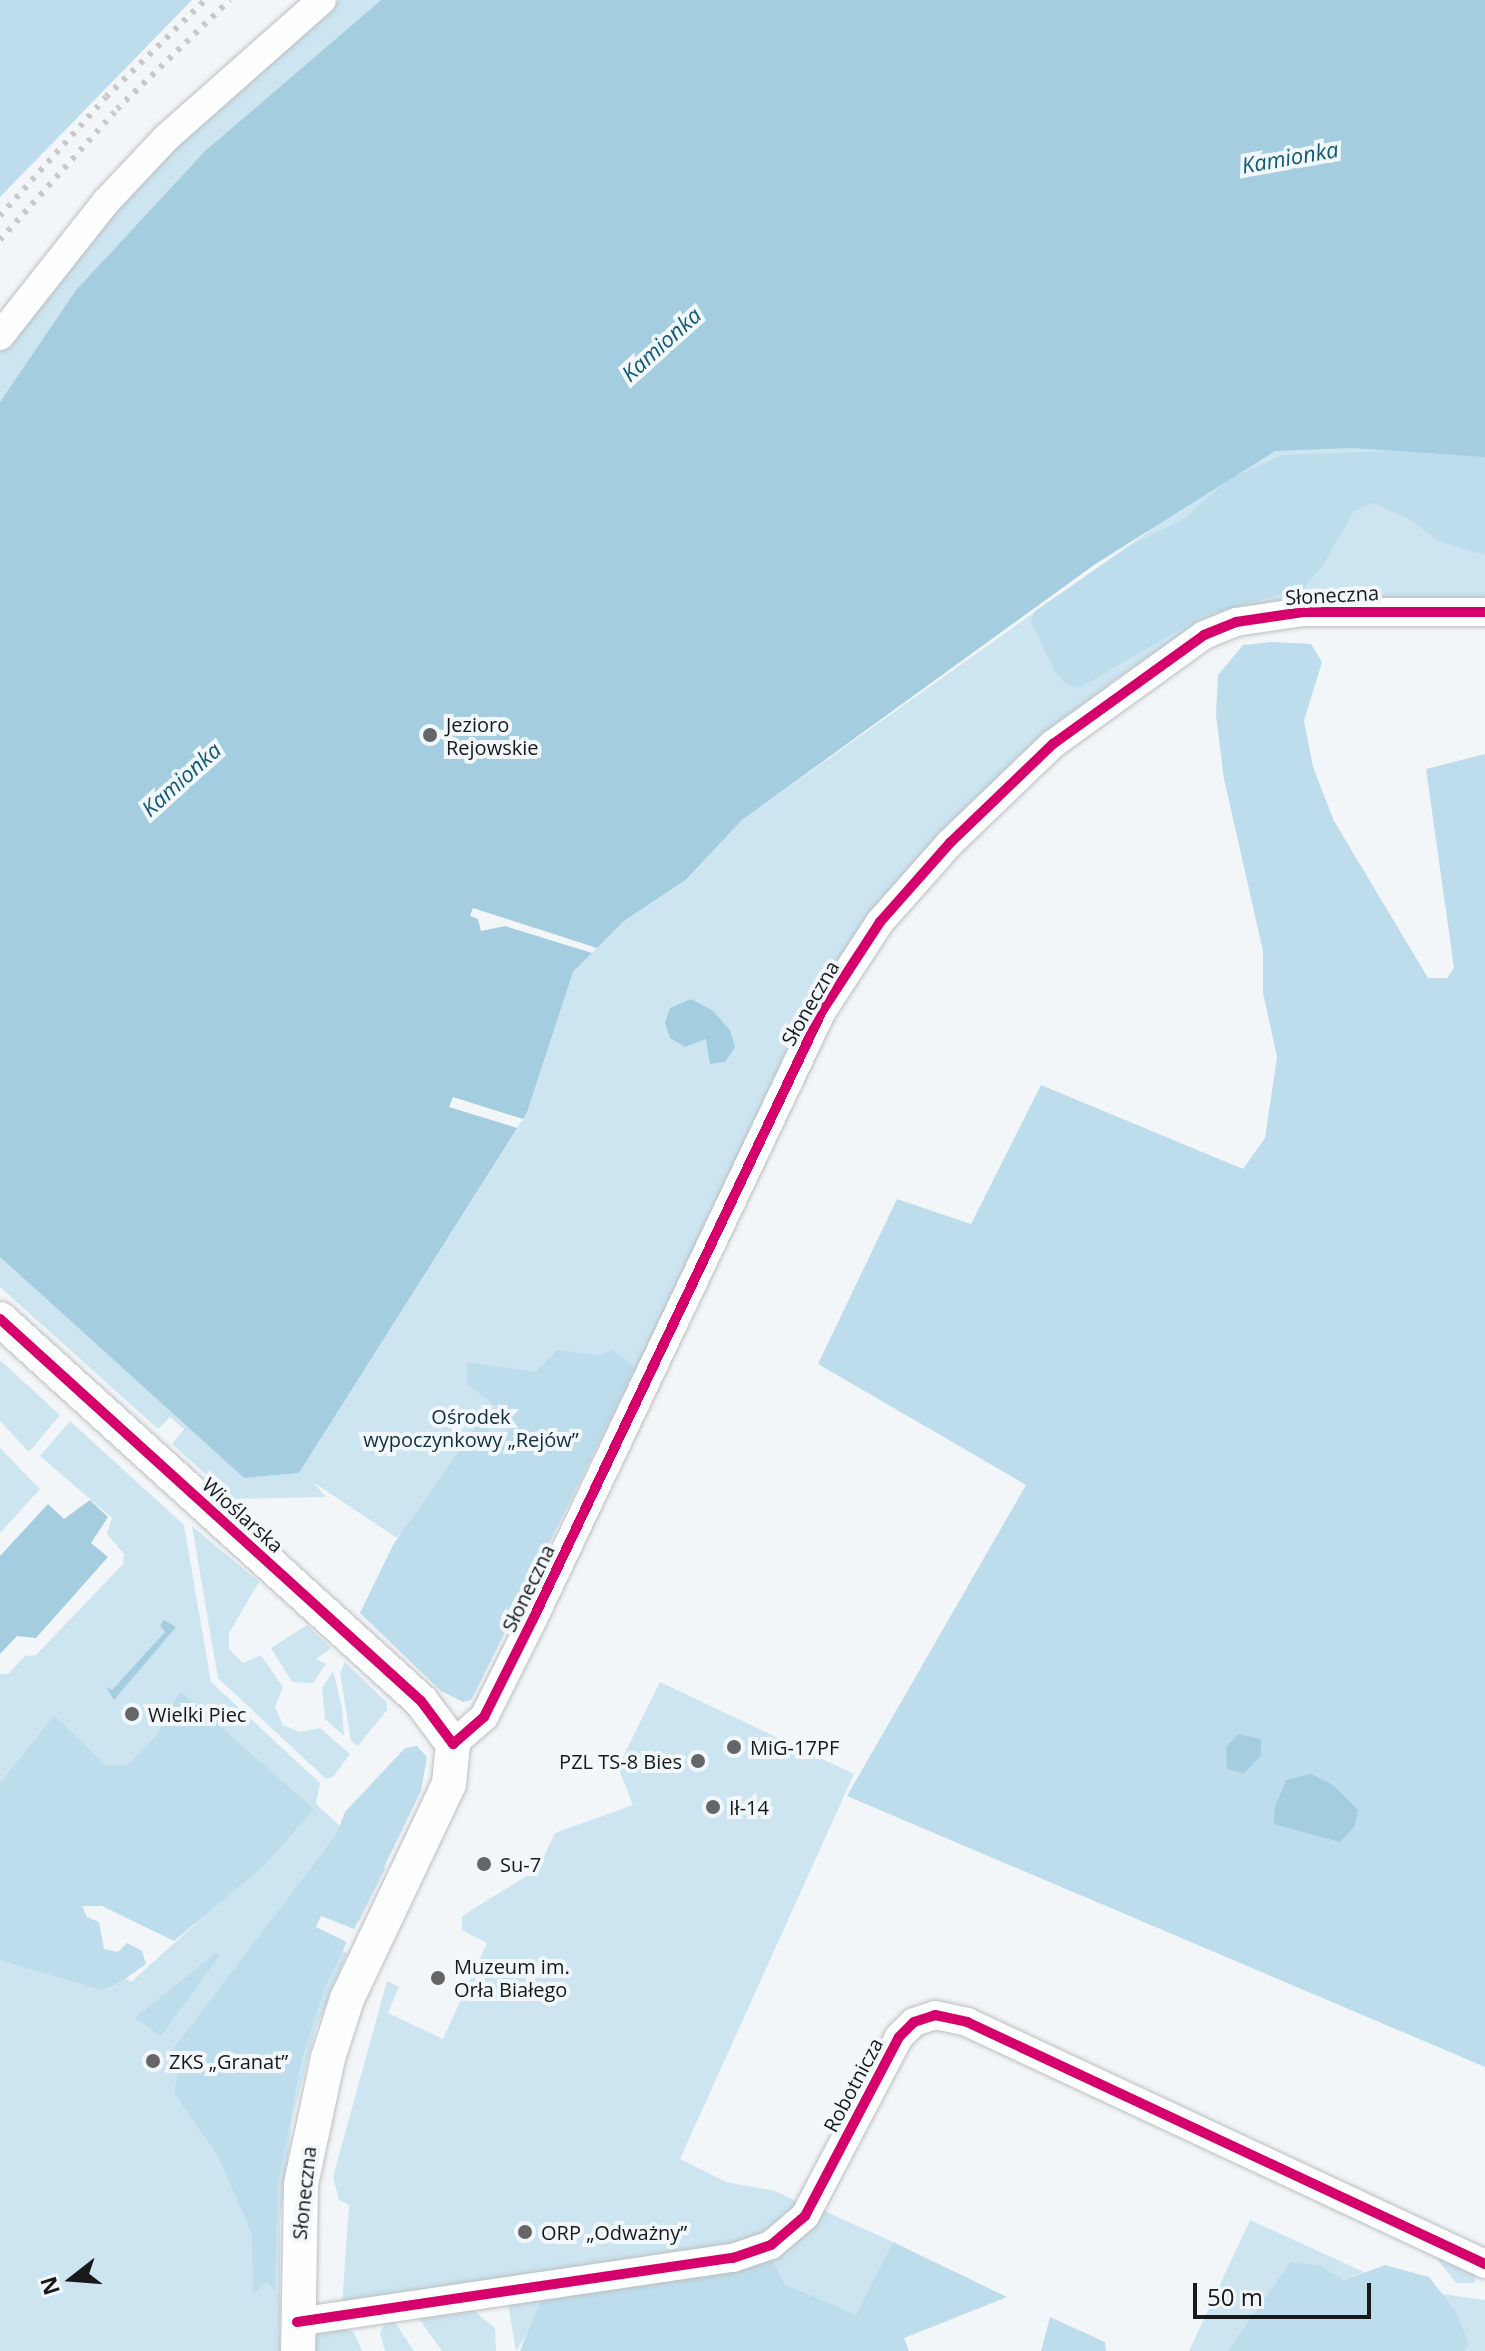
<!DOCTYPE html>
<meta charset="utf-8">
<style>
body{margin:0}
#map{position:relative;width:1485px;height:2351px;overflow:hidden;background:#f3f6f8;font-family:"Open Sans",sans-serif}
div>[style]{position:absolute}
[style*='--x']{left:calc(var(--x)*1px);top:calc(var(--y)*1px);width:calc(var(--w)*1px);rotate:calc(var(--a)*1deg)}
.green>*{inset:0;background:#cce5f1}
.forest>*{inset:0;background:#bdddec}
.water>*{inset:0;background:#a5cde0}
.pier>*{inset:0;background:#f3f6f8}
.roads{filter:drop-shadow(0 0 2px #bdbec0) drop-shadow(0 0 2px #bdbec0)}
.minor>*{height:28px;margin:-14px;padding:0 14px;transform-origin:14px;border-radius:14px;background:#fdfefe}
.tertiary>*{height:34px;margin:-17px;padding:0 17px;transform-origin:17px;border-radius:17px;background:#fdfefe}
.rail>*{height:6px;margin-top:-3px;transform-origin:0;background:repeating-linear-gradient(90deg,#c8c8c8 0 4px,transparent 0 12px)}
.cycleway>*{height:10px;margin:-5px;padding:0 5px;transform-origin:5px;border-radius:5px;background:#d6006c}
.dots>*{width:22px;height:22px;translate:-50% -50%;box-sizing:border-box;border:4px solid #f1f7fa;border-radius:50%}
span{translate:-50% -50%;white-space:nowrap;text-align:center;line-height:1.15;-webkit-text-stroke:8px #f1f7fa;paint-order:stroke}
.street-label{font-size:20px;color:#17191a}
.poi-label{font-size:20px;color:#17191a}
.left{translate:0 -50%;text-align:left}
.right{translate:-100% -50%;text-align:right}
.park-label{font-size:20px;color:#142f3b}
.water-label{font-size:22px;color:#115a74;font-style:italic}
.north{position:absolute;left:32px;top:2239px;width:80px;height:80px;-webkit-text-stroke:6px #f1f7fa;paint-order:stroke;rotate:253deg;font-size:22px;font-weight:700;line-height:32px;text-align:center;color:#17191a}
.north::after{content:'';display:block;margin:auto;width:28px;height:36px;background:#17191a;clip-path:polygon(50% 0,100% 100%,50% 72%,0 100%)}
.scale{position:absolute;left:1193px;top:2283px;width:178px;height:36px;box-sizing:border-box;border:4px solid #17191a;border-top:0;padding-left:10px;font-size:24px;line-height:28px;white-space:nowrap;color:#17191a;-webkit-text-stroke:6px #f1f7fa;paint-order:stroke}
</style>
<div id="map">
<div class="green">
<div style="clip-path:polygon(339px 0,381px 0,205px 151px,76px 290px,0 402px,0 352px,26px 314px,189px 129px)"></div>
<div style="clip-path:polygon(1350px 446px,1427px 449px,1485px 463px,1485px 600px,1206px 622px,1176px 638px,1112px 682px,969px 812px,871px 914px,807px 1008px,643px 1356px,474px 1695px,373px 1607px,401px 1533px,397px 1538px,313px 1482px,326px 1497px,233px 1499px,172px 1444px,184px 1429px,170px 1417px,158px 1429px,0 1287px,0 1257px,244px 1478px,299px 1473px,527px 1114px,573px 972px,624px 921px,687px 880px,742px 820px,1160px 523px,1272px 451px)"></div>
<div style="clip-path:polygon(0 1360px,60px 1415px,29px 1452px,0 1421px)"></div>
<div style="clip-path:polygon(70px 1421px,184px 1525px,211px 1682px,320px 1783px,316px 1804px,386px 1868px,359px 1922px,314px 1901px,301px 1932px,347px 1953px,316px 2028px,292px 2120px,280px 2221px,280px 2351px,0 2351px,0 1879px,131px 1982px,243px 1881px,181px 1691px,156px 1737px,128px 1765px,106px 1765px,54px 1715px,0 1783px,0 1674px,8px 1674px,25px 1656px,36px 1655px,123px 1564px,124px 1554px,107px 1534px,112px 1518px,40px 1456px)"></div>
<div style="clip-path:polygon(0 1448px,40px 1489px,0 1533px)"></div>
<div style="clip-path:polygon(192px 1526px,259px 1582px,229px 1633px,229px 1649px,243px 1663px,261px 1655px,283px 1687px,275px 1707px,283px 1725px,300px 1732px,320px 1728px,350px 1754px,333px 1777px,326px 1779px,218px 1678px)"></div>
<div style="clip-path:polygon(307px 1625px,331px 1648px,316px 1659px,326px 1664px,313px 1683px,292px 1682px,271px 1648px)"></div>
<div style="clip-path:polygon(345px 1662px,387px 1703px,387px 1710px,358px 1746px,351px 1741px,340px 1673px)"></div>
<div style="clip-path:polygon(333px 1671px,342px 1708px,344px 1736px,325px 1719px,322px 1688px)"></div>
<div style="clip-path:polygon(660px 1682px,854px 1774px,680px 2159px,726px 2182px,775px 2191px,800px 2203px,789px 2220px,752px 2242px,342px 2306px,349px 2205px,339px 2200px,333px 2177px,387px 1981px,399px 1987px,388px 2013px,443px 2039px,487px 1943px,462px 1930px,462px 1916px,538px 1869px,555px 1833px,633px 1805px,618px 1767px)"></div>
<div style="clip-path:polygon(820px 2209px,893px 2242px,856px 2316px,785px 2284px,771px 2257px)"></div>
<div style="clip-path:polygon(1250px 2220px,1364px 2272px,1345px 2280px,1319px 2265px,1290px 2262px,1227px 2351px,1189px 2351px)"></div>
<div style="clip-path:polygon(1428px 2247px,1474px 2268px,1475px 2283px,1456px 2283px)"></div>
<div style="clip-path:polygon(1442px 2294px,1485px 2300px,1485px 2351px,1465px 2351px,1469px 2344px,1458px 2314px)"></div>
<div style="clip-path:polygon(542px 2297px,531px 2328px,516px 2351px,508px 2304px)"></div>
<div style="clip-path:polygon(473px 2310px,495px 2328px,496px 2351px,442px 2351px,417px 2316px)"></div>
<div style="clip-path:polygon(386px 2321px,394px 2321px,414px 2351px,385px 2351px,380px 2333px)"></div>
<div style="clip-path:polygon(333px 2326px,354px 2332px,362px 2351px,312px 2351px,316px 2335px)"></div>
</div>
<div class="forest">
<div style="clip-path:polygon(0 0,192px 0,0 197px)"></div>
<div style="clip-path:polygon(1391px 451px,1485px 456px,1485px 555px,1438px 541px,1411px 520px,1373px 503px,1354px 511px,1322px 567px,1303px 588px,1205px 615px,1079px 688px,1067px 685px,1055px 672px,1031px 622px,1035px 611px,1130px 546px,1185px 518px,1229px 479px,1283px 455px)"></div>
<div style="clip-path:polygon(1271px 642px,1311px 644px,1322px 662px,1304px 721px,1313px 767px,1334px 821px,1428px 978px,1447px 978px,1454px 968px,1426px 769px,1485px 754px,1485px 2067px,847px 1796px,1026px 1485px,818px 1364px,897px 1199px,971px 1224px,1041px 1085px,1243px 1169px,1265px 1138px,1277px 1057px,1263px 993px,1263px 951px,1224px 779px,1216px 715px,1218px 675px,1243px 645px)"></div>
<div style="clip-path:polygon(557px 1350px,598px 1355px,613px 1350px,635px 1367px,471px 1700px,463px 1702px,441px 1691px,360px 1613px,393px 1545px,479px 1423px,501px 1439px,515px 1421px,467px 1384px,467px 1362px,535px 1372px)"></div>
<div style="clip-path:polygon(180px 1691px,314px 1809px,265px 1865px,174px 1941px,102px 1906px,82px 1906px,87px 1917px,99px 1922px,104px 1949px,118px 1952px,127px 1943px,142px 1951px,146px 1964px,122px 1981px,102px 1990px,0 1960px,0 1783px,54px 1715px,106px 1765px,128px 1765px,156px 1736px)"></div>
<div style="clip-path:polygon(417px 1746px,427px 1757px,421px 1791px,354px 1929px,321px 1916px,316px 1927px,347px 1942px,325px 1987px,302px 2058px,278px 2184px,275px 2291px,267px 2282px,253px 2294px,252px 2234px,218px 2156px,174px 2093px,178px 2073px,171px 2052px,336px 1835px,345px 1812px,405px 1748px)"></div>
<div style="clip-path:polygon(217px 1952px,220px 1955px,161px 2036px,135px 2018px)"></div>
<div style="clip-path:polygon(893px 2242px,1007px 2297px,904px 2338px,909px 2351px,520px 2351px,542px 2297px,771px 2257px,785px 2284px,856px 2315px)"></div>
<div style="clip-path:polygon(1290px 2262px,1319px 2265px,1345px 2280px,1385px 2265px,1429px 2277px,1458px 2314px,1469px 2344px,1465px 2351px,1227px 2351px)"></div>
<div style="clip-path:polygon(1050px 2317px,1105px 2342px,1106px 2351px,1041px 2351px)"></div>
</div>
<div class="water">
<div style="clip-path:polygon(381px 0,1485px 0,1485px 457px,1351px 448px,1275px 451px,1094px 565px,742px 820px,686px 880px,624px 921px,573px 972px,527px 1113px,299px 1473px,244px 1478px,0 1257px,0 402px,76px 290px,205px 151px)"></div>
<div style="clip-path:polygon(691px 999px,712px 1010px,730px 1030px,735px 1047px,725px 1062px,710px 1064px,706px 1039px,685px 1047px,670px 1038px,665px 1023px,670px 1008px)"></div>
<div style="clip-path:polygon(90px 1500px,108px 1517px,91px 1543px,108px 1557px,36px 1638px,17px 1636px,0 1654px,0 1556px,48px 1504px,64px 1519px)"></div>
<div style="clip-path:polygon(164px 1620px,176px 1627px,114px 1700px,106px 1687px,112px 1690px,165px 1632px,160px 1625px)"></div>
<div style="clip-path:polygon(1238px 1734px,1261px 1739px,1261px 1756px,1244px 1773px,1227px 1769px,1226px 1747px)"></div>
<div style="clip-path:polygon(1311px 1774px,1333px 1785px,1358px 1810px,1355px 1826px,1340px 1842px,1274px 1824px,1275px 1807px,1286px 1780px)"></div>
</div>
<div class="pier">
<div style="clip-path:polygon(473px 908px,597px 948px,592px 953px,505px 926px,481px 931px,478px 919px,470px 916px)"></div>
<div style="clip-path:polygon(453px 1097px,523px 1119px,517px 1128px,449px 1107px)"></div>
</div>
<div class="roads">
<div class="minor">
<div style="--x:0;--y:336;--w:171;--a:-51.7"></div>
<div style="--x:106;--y:202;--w:88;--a:-46.8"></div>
<div style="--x:166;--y:138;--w:208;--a:-41.5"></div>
<div style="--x:453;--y:1744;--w:41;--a:-41.1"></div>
<div style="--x:484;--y:1717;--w:112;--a:-63.4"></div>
<div style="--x:534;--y:1617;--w:671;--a:-64.58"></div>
<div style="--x:822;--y:1011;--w:106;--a:-56.9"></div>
<div style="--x:880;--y:922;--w:106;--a:-48.5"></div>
<div style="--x:950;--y:843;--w:143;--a:-43.9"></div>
<div style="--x:1053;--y:744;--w:186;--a:-35.8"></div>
<div style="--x:1204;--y:635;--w:35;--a:-22"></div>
<div style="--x:1236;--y:622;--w:68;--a:-8.5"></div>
<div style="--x:1303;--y:612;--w:182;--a:0"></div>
<div style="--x:297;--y:2322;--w:441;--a:-8.4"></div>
<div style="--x:733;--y:2258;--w:40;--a:-18.9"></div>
<div style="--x:771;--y:2245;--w:45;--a:-40.5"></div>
<div style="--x:805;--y:2216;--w:202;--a:-62.3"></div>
<div style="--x:899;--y:2037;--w:21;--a:-45"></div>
<div style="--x:914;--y:2022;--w:22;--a:-18"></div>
<div style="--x:935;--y:2015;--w:33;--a:12"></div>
<div style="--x:967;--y:2022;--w:572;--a:25.04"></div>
</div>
<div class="tertiary">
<div style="--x:0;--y:1319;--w:568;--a:42.22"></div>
<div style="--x:421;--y:1701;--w:54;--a:53.3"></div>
<div style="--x:453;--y:1744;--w:40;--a:95.7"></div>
<div style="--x:449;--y:1784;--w:238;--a:115.4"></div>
<div style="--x:347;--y:1999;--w:62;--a:107.9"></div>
<div style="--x:328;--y:2058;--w:129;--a:102.1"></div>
<div style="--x:301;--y:2184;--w:167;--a:91"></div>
</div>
</div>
<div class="rail">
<div style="--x:0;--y:216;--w:159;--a:-48.3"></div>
<div style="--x:106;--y:97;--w:139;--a:-44.4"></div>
<div style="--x:0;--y:240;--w:176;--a:-48.2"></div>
<div style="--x:117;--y:109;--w:157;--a:-44"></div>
</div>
<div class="cycleway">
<div style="--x:0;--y:1319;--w:568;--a:42.22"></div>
<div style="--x:421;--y:1701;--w:54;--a:53.3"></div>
<div style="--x:453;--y:1744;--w:41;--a:-41.1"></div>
<div style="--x:484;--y:1717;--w:112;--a:-63.4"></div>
<div style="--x:534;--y:1617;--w:671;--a:-64.58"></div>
<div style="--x:822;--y:1011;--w:106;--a:-56.9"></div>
<div style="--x:880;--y:922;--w:106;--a:-48.5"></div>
<div style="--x:950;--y:843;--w:143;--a:-43.9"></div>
<div style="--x:1053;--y:744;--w:186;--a:-35.8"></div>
<div style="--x:1204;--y:635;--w:35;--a:-22"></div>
<div style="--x:1236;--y:622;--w:68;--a:-8.5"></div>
<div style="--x:1303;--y:612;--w:182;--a:0"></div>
<div style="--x:297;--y:2322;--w:441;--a:-8.4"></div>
<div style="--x:733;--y:2258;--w:40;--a:-18.9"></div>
<div style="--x:771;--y:2245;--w:45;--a:-40.5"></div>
<div style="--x:805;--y:2216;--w:202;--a:-62.3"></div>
<div style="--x:899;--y:2037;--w:21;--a:-45"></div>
<div style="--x:914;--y:2022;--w:22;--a:-18"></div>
<div style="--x:935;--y:2015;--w:33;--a:12"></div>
<div style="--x:967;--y:2022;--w:572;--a:25.04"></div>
</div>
<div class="dots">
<div style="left:430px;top:735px;background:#646668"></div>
<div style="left:132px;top:1714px;background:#646668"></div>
<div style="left:734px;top:1747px;background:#646668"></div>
<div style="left:698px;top:1761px;background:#646668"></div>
<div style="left:713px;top:1807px;background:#646668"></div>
<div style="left:484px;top:1864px;background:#646668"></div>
<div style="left:438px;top:1978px;background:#646668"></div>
<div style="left:153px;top:2061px;background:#646668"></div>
<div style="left:525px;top:2232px;background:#646668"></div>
</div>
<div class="street-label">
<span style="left:1332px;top:595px;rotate:-3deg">Słoneczna</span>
<span style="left:810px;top:1003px;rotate:-60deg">Słoneczna</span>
<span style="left:243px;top:1515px;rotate:42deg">Wioślarska</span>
<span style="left:528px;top:1588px;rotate:-64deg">Słoneczna</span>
<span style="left:853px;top:2085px;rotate:-62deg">Robotnicza</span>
<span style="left:304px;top:2193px;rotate:-84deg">Słoneczna</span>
</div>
<div class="poi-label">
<span class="left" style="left:446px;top:736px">Jezioro<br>Rejowskie</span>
<span class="left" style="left:148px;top:1714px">Wielki Piec</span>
<span class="left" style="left:750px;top:1747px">MiG-17PF</span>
<span class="right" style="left:682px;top:1761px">PZL TS-8 Bies</span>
<span class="left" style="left:729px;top:1807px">Ił-14</span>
<span class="left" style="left:500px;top:1864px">Su-7</span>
<span class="left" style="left:454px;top:1978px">Muzeum im.<br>Orła Białego</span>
<span class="left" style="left:169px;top:2061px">ZKS „Granat”</span>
<span class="left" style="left:541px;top:2232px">ORP „Odważny”</span>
</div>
<div class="park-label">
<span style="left:471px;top:1428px">Ośrodek<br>wypoczynkowy „Rejów”</span>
</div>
<div class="water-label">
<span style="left:1290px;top:157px;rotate:-10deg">Kamionka</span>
<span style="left:661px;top:344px;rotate:-42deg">Kamionka</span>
<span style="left:181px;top:779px;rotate:-42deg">Kamionka</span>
</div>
<div class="north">N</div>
<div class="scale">50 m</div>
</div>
